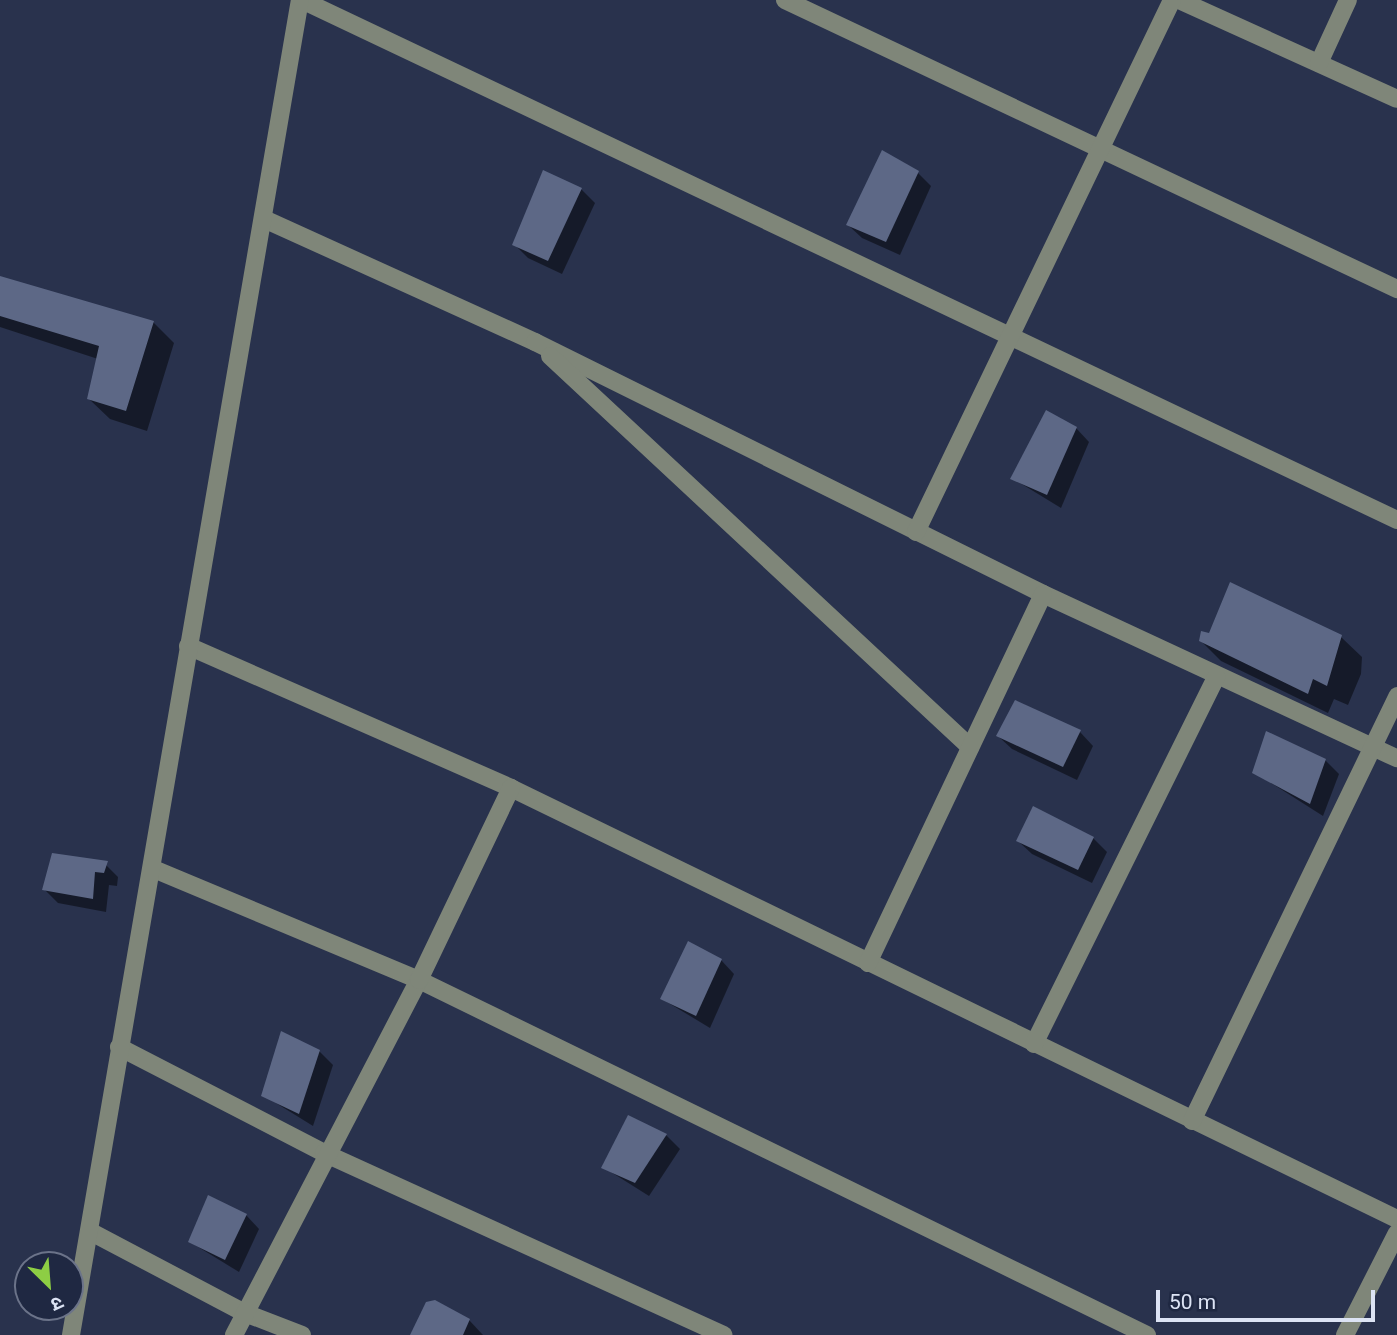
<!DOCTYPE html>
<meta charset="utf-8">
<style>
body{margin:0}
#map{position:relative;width:1397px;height:1335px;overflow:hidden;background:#29324d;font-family:Roboto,"Noto Sans Devanagari",sans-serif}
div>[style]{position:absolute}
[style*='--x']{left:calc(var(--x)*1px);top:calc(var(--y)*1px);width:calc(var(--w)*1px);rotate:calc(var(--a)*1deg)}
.shadow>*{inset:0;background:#0007}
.building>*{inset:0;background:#5d6886}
.minor>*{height:18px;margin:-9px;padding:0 9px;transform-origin:9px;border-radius:9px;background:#7f8679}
span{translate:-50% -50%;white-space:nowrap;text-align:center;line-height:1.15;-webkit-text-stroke:7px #1f2842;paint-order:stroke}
.north{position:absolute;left:14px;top:1251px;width:70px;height:70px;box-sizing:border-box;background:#1f2842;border:2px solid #6b7389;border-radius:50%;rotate:155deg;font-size:19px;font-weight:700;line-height:28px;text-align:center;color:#dce3f4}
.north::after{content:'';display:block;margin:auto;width:24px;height:32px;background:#8dce44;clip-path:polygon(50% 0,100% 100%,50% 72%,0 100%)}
.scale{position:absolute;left:1156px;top:1290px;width:219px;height:32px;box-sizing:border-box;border:4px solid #dce3f4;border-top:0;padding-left:9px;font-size:21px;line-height:24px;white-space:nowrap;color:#dce3f4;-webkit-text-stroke:5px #1f2842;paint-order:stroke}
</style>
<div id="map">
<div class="shadow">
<div style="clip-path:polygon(917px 172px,931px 186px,900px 255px,862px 238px,848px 225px)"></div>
<div style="clip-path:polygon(581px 189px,595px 203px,562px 274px,528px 258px,514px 244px)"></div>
<div style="clip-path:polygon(0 278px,153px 322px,174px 343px,147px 431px,110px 419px,89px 399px,98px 359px,0 327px)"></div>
<div style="clip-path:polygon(1076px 428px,1089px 442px,1061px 508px,1012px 478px)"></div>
<div style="clip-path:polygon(1341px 637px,1362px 657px,1361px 674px,1348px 705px,1334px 699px,1328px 713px,1221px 661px,1200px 640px)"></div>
<div style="clip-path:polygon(1080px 732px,1093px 746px,1077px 780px,1012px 749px,998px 736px)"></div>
<div style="clip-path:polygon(1325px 760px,1339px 774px,1323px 816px,1254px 772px)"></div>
<div style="clip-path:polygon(1093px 838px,1107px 852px,1092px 883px,1032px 854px,1018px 841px)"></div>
<div style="clip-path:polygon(104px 863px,118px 877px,117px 886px,109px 885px,106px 912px,58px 903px,44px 889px)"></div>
<div style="clip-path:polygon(721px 960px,734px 974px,710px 1028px,662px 999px)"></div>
<div style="clip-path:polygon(319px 1051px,333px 1065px,313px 1126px,263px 1095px)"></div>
<div style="clip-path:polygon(666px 1135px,680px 1149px,649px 1196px,603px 1167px)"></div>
<div style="clip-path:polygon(246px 1215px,259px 1229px,239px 1272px,190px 1242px)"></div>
<div style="clip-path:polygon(469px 1320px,483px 1335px,416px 1335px)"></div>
</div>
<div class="building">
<div style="clip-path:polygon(882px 150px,919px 171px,886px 242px,846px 225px)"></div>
<div style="clip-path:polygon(543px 170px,582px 188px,548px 261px,512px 245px)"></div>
<div style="clip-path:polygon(0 276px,154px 321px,126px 411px,87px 399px,99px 346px,0 316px)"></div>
<div style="clip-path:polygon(1046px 410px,1077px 427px,1047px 495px,1010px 479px)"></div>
<div style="clip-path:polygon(1230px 582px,1342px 635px,1327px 686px,1313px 679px,1308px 694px,1199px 641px,1201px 631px,1209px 633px)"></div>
<div style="clip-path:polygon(1015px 700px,1081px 730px,1063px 767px,996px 736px)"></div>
<div style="clip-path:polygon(1266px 731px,1326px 759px,1310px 804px,1252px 773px)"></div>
<div style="clip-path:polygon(1033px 806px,1094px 837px,1078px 870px,1016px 841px)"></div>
<div style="clip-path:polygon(52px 853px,108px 861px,104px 873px,95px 872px,93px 899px,42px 890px)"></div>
<div style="clip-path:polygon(688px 941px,722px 959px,696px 1016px,660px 999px)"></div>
<div style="clip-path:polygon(281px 1031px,320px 1050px,299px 1114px,261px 1096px)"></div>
<div style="clip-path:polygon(628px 1115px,667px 1134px,635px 1183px,601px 1168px)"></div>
<div style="clip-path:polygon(208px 1195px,247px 1214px,225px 1260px,188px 1242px)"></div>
<div style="clip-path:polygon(435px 1300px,470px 1319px,463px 1335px,410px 1335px,426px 1302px)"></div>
</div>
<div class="minor">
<div style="--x:302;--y:0;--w:1212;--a:25.4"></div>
<div style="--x:785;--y:0;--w:677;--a:25.28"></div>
<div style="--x:1179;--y:0;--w:239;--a:24.4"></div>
<div style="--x:1319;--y:63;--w:69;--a:-65.3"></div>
<div style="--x:264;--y:219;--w:298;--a:24.4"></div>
<div style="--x:535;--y:342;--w:567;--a:26.38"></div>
<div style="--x:1043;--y:594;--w:390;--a:24.9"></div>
<div style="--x:550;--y:356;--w:574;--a:42.95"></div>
<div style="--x:916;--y:532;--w:590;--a:-64.3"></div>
<div style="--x:188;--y:646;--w:353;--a:23.7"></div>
<div style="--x:511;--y:788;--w:985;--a:25.94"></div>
<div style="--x:156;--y:870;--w:285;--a:22.7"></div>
<div style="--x:419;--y:980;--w:810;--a:26"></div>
<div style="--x:868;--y:963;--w:408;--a:-64.6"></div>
<div style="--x:1034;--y:1044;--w:410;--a:-63.6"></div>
<div style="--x:119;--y:1047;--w:231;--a:27.3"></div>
<div style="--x:324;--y:1153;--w:439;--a:24.5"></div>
<div style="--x:1192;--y:1121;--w:472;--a:-64.2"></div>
<div style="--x:93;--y:1233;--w:172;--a:27.8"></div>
<div style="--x:245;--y:1313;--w:61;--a:21.1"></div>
<div style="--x:71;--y:1335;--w:1354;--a:-80.27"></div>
<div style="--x:234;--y:1335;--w:400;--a:-62.5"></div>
<div style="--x:419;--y:980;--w:213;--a:-64.4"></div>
<div style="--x:1345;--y:1335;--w:114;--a:-63"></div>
</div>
<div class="north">उ</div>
<div class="scale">50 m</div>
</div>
